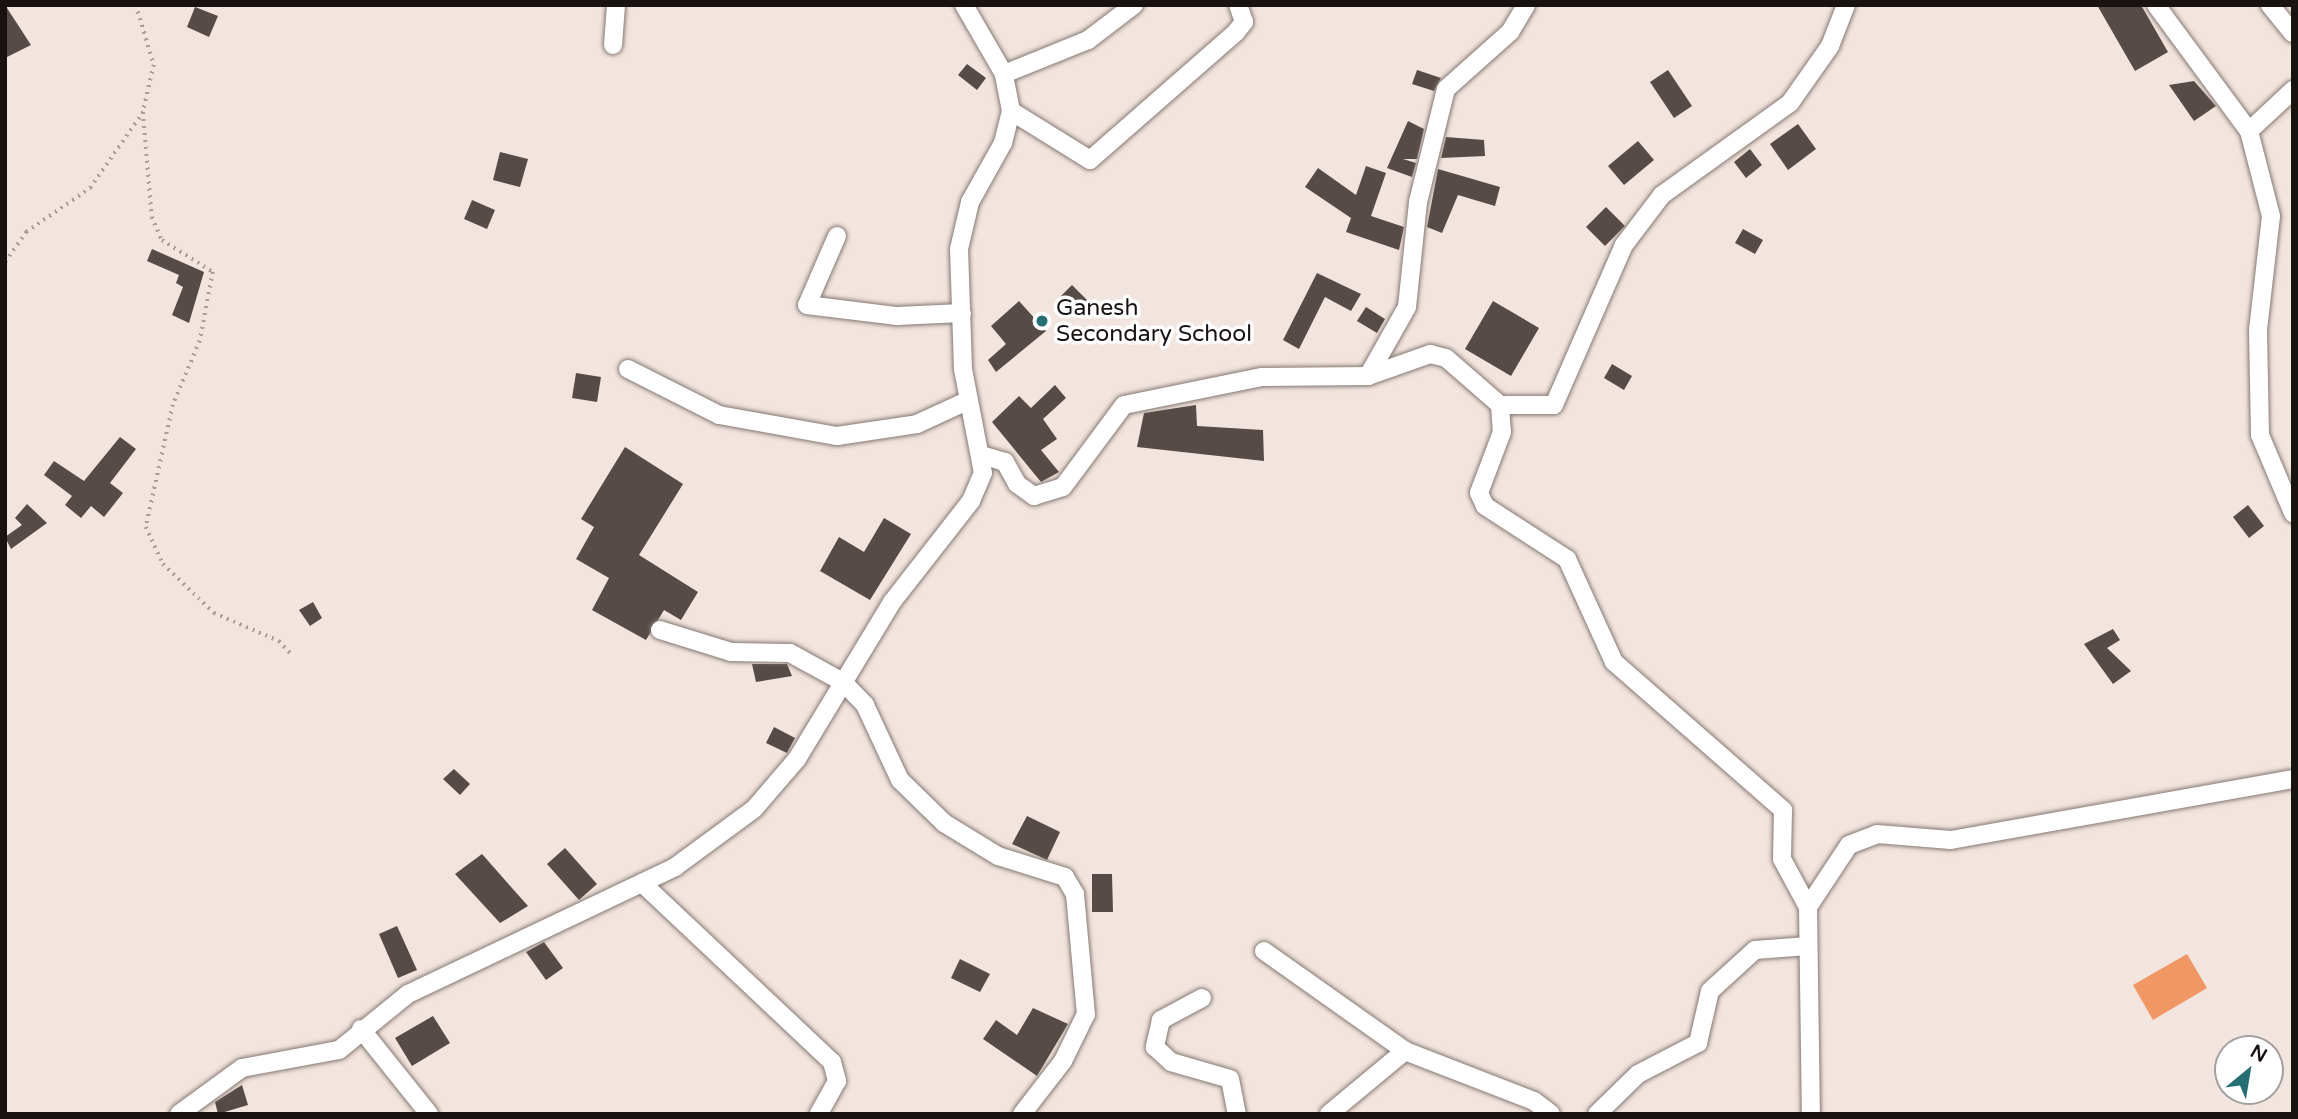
<!DOCTYPE html>
<style>
body{margin:0}
#map{position:relative;width:2298px;height:1119px;overflow:hidden;background:#f2e4de;font-family:"Varela Round",sans-serif}
div>[style]{position:absolute}
[style*='--x']{left:calc(var(--x)*1px);top:calc(var(--y)*1px);width:calc(var(--w)*1px);rotate:calc(var(--a)*1deg)}
.water>*{inset:0;background:#f19764}
.building>*{inset:0;background:#564b46}
.path>*{height:3.5px;margin-top:-1.75px;transform-origin:0;background:repeating-linear-gradient(90deg,#a99e99 0 2px,transparent 0 7px)}
.roads{filter:drop-shadow(0 0 2px #857973) drop-shadow(0 0 2px #857973)}
.street>*{height:18px;margin:-9px;padding:0 9px;transform-origin:9px;border-radius:9px;background:#fff}
.dots>*{width:19px;height:19px;translate:-50% -50%;box-sizing:border-box;border:4px solid #fff;border-radius:50%}
span{translate:-50% -50%;white-space:nowrap;text-align:center;line-height:1.15;-webkit-text-stroke:7px #fff;paint-order:stroke}
.poi-label{font-size:23px;color:#181311}
.left{translate:0 -50%;text-align:left}
.frame{position:absolute;inset:0;border:7px solid #181311;pointer-events:none}
.north{position:absolute;left:2214px;top:1035px;width:70px;height:70px;box-sizing:border-box;background:#fff;border:2px solid #a3a1a0;border-radius:50%;rotate:30deg;font-size:19px;font-weight:700;line-height:28px;text-align:center;color:#181311}
.north::after{content:'';display:block;margin:auto;width:24px;height:32px;background:#246f73;clip-path:polygon(50% 0,100% 100%,50% 72%,0 100%)}
</style>
<div id="map">
<div class="water">
<div style="clip-path:polygon(2187px 954px,2207px 988px,2153px 1020px,2133px 985px)"></div>
</div>
<div class="building">
<div style="clip-path:polygon(5px 5px,31px 45px,5px 58px)"></div>
<div style="clip-path:polygon(2097px 5px,2141px 5px,2168px 52px,2135px 71px)"></div>
<div style="clip-path:polygon(195px 7px,218px 16px,209px 37px,187px 27px)"></div>
<div style="clip-path:polygon(967px 64px,986px 78px,977px 90px,958px 75px)"></div>
<div style="clip-path:polygon(1417px 70px,1441px 78px,1434px 91px,1412px 84px)"></div>
<div style="clip-path:polygon(1668px 70px,1692px 106px,1674px 118px,1650px 82px)"></div>
<div style="clip-path:polygon(2194px 81px,2216px 106px,2194px 121px,2169px 85px)"></div>
<div style="clip-path:polygon(1408px 121px,1424px 129px,1417px 159px,1403px 159px,1416px 163px,1412px 177px,1387px 168px)"></div>
<div style="clip-path:polygon(1798px 124px,1816px 149px,1788px 170px,1770px 144px)"></div>
<div style="clip-path:polygon(1446px 137px,1484px 140px,1485px 156px,1441px 158px)"></div>
<div style="clip-path:polygon(1638px 141px,1654px 160px,1624px 185px,1608px 166px)"></div>
<div style="clip-path:polygon(1750px 149px,1762px 165px,1746px 178px,1734px 162px)"></div>
<div style="clip-path:polygon(500px 152px,528px 159px,520px 187px,493px 180px)"></div>
<div style="clip-path:polygon(1366px 166px,1386px 173px,1371px 216px,1404px 227px,1399px 250px,1346px 232px,1351px 218px,1305px 187px,1318px 168px,1356px 195px)"></div>
<div style="clip-path:polygon(1438px 169px,1500px 187px,1495px 206px,1458px 195px,1442px 233px,1427px 227px)"></div>
<div style="clip-path:polygon(472px 200px,495px 210px,487px 229px,464px 219px)"></div>
<div style="clip-path:polygon(1606px 207px,1625px 226px,1605px 246px,1586px 227px)"></div>
<div style="clip-path:polygon(1743px 229px,1763px 240px,1755px 254px,1735px 243px)"></div>
<div style="clip-path:polygon(152px 249px,204px 272px,189px 323px,172px 315px,183px 287px,176px 283px,179px 275px,147px 261px)"></div>
<div style="clip-path:polygon(1317px 273px,1361px 294px,1351px 311px,1325px 297px,1299px 349px,1283px 340px)"></div>
<div style="clip-path:polygon(1072px 285px,1092px 305px,1078px 319px,1058px 299px)"></div>
<div style="clip-path:polygon(1019px 301px,1046px 331px,996px 372px,988px 360px,1006px 344px,991px 326px)"></div>
<div style="clip-path:polygon(1493px 301px,1539px 328px,1511px 376px,1465px 349px)"></div>
<div style="clip-path:polygon(1366px 307px,1385px 319px,1377px 333px,1357px 321px)"></div>
<div style="clip-path:polygon(1612px 364px,1632px 376px,1624px 390px,1604px 378px)"></div>
<div style="clip-path:polygon(576px 373px,601px 377px,597px 402px,572px 398px)"></div>
<div style="clip-path:polygon(1055px 385px,1066px 398px,1043px 419px,1057px 439px,1041px 450px,1059px 472px,1041px 482px,992px 422px,1019px 396px,1031px 408px)"></div>
<div style="clip-path:polygon(1196px 405px,1197px 426px,1263px 430px,1264px 461px,1137px 447px,1144px 413px)"></div>
<div style="clip-path:polygon(120px 437px,136px 449px,110px 483px,123px 493px,104px 517px,91px 506px,81px 518px,65px 505px,72px 496px,44px 475px,54px 461px,84px 481px)"></div>
<div style="clip-path:polygon(625px 447px,683px 484px,639px 555px,698px 592px,681px 620px,664px 610px,646px 640px,592px 610px,609px 578px,576px 559px,594px 527px,581px 519px)"></div>
<div style="clip-path:polygon(27px 504px,47px 523px,11px 549px,5px 537px,22px 525px,15px 518px)"></div>
<div style="clip-path:polygon(2248px 505px,2264px 526px,2249px 538px,2233px 517px)"></div>
<div style="clip-path:polygon(884px 518px,911px 534px,870px 600px,820px 571px,839px 537px,864px 552px)"></div>
<div style="clip-path:polygon(313px 602px,322px 618px,310px 626px,299px 610px)"></div>
<div style="clip-path:polygon(2113px 629px,2120px 640px,2107px 648px,2131px 671px,2113px 684px,2084px 644px)"></div>
<div style="clip-path:polygon(752px 664px,787px 664px,792px 676px,756px 682px)"></div>
<div style="clip-path:polygon(774px 727px,795px 738px,787px 753px,766px 743px)"></div>
<div style="clip-path:polygon(454px 769px,470px 784px,460px 795px,443px 779px)"></div>
<div style="clip-path:polygon(1027px 816px,1060px 832px,1047px 860px,1012px 844px)"></div>
<div style="clip-path:polygon(565px 848px,597px 884px,579px 900px,547px 864px)"></div>
<div style="clip-path:polygon(482px 854px,528px 906px,500px 923px,455px 874px)"></div>
<div style="clip-path:polygon(1092px 874px,1112px 874px,1113px 912px,1092px 912px)"></div>
<div style="clip-path:polygon(397px 926px,417px 970px,398px 978px,379px 934px)"></div>
<div style="clip-path:polygon(544px 942px,563px 968px,546px 980px,526px 952px)"></div>
<div style="clip-path:polygon(960px 959px,990px 974px,980px 992px,951px 978px)"></div>
<div style="clip-path:polygon(1033px 1008px,1068px 1024px,1037px 1076px,983px 1039px,996px 1020px,1017px 1035px)"></div>
<div style="clip-path:polygon(433px 1016px,450px 1043px,412px 1066px,395px 1038px)"></div>
<div style="clip-path:polygon(242px 1085px,248px 1105px,218px 1114px,215px 1102px)"></div>
</div>
<div class="path">
<div style="--x:136;--y:5;--w:63;--a:73.3"></div>
<div style="--x:154;--y:65;--w:48;--a:103.2"></div>
<div style="--x:143;--y:112;--w:105;--a:85.1"></div>
<div style="--x:152;--y:217;--w:25;--a:67"></div>
<div style="--x:162;--y:240;--w:60;--a:32.1"></div>
<div style="--x:213;--y:272;--w:70;--a:100.7"></div>
<div style="--x:200;--y:341;--w:69;--a:112.9"></div>
<div style="--x:173;--y:405;--w:125;--a:102.5"></div>
<div style="--x:146;--y:527;--w:41;--a:65.3"></div>
<div style="--x:163;--y:564;--w:71;--a:43.9"></div>
<div style="--x:214;--y:613;--w:71;--a:23.3"></div>
<div style="--x:279;--y:641;--w:19;--a:47"></div>
<div style="--x:5;--y:262;--w:37;--a:-55"></div>
<div style="--x:26;--y:232;--w:78;--a:-34.5"></div>
<div style="--x:90;--y:188;--w:93;--a:-55.1"></div>
</div>
<div class="roads">
<div class="street">
<div style="--x:2156;--y:5;--w:157;--a:53.6"></div>
<div style="--x:2249;--y:131;--w:88;--a:75.5"></div>
<div style="--x:2271;--y:216;--w:115;--a:96.5"></div>
<div style="--x:2258;--y:330;--w:105;--a:88.9"></div>
<div style="--x:2260;--y:435;--w:85;--a:67.1"></div>
<div style="--x:2270;--y:5;--w:36;--a:51"></div>
<div style="--x:613;--y:45;--w:40;--a:-85.7"></div>
<div style="--x:1004;--y:74;--w:91;--a:-22"></div>
<div style="--x:1088;--y:40;--w:58;--a:-37.3"></div>
<div style="--x:1011;--y:111;--w:93;--a:31.8"></div>
<div style="--x:1090;--y:160;--w:194;--a:-41.2"></div>
<div style="--x:1236;--y:32;--w:13;--a:-51"></div>
<div style="--x:1244;--y:22;--w:18;--a:-109"></div>
<div style="--x:2249;--y:131;--w:60;--a:-43"></div>
<div style="--x:837;--y:236;--w:75;--a:113.5"></div>
<div style="--x:807;--y:305;--w:91;--a:7"></div>
<div style="--x:897;--y:316;--w:65;--a:-2.6"></div>
<div style="--x:628;--y:369;--w:102;--a:26.8"></div>
<div style="--x:719;--y:415;--w:120;--a:10.1"></div>
<div style="--x:837;--y:436;--w:81;--a:-8.5"></div>
<div style="--x:917;--y:424;--w:55;--a:-24.7"></div>
<div style="--x:1368;--y:376;--w:66;--a:-19.5"></div>
<div style="--x:1430;--y:354;--w:16;--a:14"></div>
<div style="--x:1446;--y:358;--w:72;--a:41"></div>
<div style="--x:1500;--y:405;--w:54;--a:0"></div>
<div style="--x:1554;--y:405;--w:175;--a:-66.4"></div>
<div style="--x:1624;--y:245;--w:63;--a:-52.8"></div>
<div style="--x:1662;--y:195;--w:158;--a:-35.7"></div>
<div style="--x:1790;--y:103;--w:70;--a:-54.9"></div>
<div style="--x:1830;--y:46;--w:44;--a:-68.7"></div>
<div style="--x:1500;--y:405;--w:27;--a:86"></div>
<div style="--x:1502;--y:432;--w:65;--a:110.7"></div>
<div style="--x:1479;--y:493;--w:14;--a:65"></div>
<div style="--x:1485;--y:506;--w:98;--a:32.9"></div>
<div style="--x:1567;--y:559;--w:113;--a:65.5"></div>
<div style="--x:1614;--y:662;--w:225;--a:41.2"></div>
<div style="--x:1783;--y:810;--w:49;--a:91.2"></div>
<div style="--x:1782;--y:859;--w:55;--a:61.6"></div>
<div style="--x:1808;--y:907;--w:207;--a:89.2"></div>
<div style="--x:985;--y:456;--w:21;--a:17"></div>
<div style="--x:1005;--y:462;--w:25;--a:61"></div>
<div style="--x:1017;--y:484;--w:21;--a:35"></div>
<div style="--x:1034;--y:496;--w:30;--a:-17"></div>
<div style="--x:1063;--y:487;--w:102;--a:-53.4"></div>
<div style="--x:1124;--y:405;--w:141;--a:-11.5"></div>
<div style="--x:1262;--y:377;--w:106;--a:-0.5"></div>
<div style="--x:1368;--y:376;--w:79;--a:-60.5"></div>
<div style="--x:1407;--y:307;--w:106;--a:-84"></div>
<div style="--x:1418;--y:202;--w:116;--a:-76.1"></div>
<div style="--x:1446;--y:89;--w:86;--a:-41.7"></div>
<div style="--x:1510;--y:32;--w:31;--a:-59"></div>
<div style="--x:660;--y:630;--w:74;--a:17.2"></div>
<div style="--x:731;--y:652;--w:59;--a:1"></div>
<div style="--x:790;--y:653;--w:60;--a:28.7"></div>
<div style="--x:843;--y:682;--w:32;--a:46"></div>
<div style="--x:865;--y:705;--w:83;--a:65"></div>
<div style="--x:900;--y:780;--w:62;--a:44.3"></div>
<div style="--x:944;--y:823;--w:63;--a:31.4"></div>
<div style="--x:998;--y:856;--w:70;--a:17.4"></div>
<div style="--x:1065;--y:877;--w:20;--a:60"></div>
<div style="--x:1075;--y:894;--w:121;--a:84.8"></div>
<div style="--x:1086;--y:1014;--w:52;--a:116.1"></div>
<div style="--x:1063;--y:1061;--w:67;--a:127.7"></div>
<div style="--x:642;--y:883;--w:261;--a:43.3"></div>
<div style="--x:832;--y:1062;--w:20;--a:75"></div>
<div style="--x:837;--y:1081;--w:38;--a:119"></div>
<div style="--x:1808;--y:907;--w:74;--a:-56.5"></div>
<div style="--x:1849;--y:845;--w:30;--a:-21"></div>
<div style="--x:1877;--y:834;--w:74;--a:4.6"></div>
<div style="--x:1951;--y:840;--w:347;--a:-10.1"></div>
<div style="--x:1264;--y:951;--w:173;--a:35.3"></div>
<div style="--x:1405;--y:1051;--w:138;--a:21.2"></div>
<div style="--x:1534;--y:1101;--w:21;--a:37"></div>
<div style="--x:1202;--y:998;--w:47;--a:151.8"></div>
<div style="--x:1161;--y:1020;--w:28;--a:103"></div>
<div style="--x:1155;--y:1047;--w:22;--a:43"></div>
<div style="--x:1171;--y:1062;--w:61;--a:16.1"></div>
<div style="--x:1230;--y:1079;--w:36;--a:79"></div>
<div style="--x:361;--y:1029;--w:109;--a:51.3"></div>
<div style="--x:179;--y:1114;--w:78;--a:-36.1"></div>
<div style="--x:242;--y:1068;--w:99;--a:-10.5"></div>
<div style="--x:339;--y:1050;--w:89;--a:-39.1"></div>
<div style="--x:408;--y:994;--w:296;--a:-25.4"></div>
<div style="--x:675;--y:867;--w:98;--a:-36.3"></div>
<div style="--x:754;--y:809;--w:66;--a:-49.3"></div>
<div style="--x:797;--y:759;--w:184;--a:-58.8"></div>
<div style="--x:892;--y:602;--w:128;--a:-52"></div>
<div style="--x:971;--y:501;--w:30;--a:-67"></div>
<div style="--x:983;--y:473;--w:106;--a:-100.9"></div>
<div style="--x:963;--y:369;--w:120;--a:-91.9"></div>
<div style="--x:959;--y:249;--w:48;--a:-76.8"></div>
<div style="--x:970;--y:202;--w:68;--a:-60.8"></div>
<div style="--x:1003;--y:143;--w:33;--a:-76"></div>
<div style="--x:1011;--y:111;--w:38;--a:-101"></div>
<div style="--x:1004;--y:74;--w:80;--a:-120.1"></div>
<div style="--x:1329;--y:1114;--w:99;--a:-39.7"></div>
<div style="--x:1597;--y:1114;--w:57;--a:-44.3"></div>
<div style="--x:1638;--y:1074;--w:68;--a:-27.3"></div>
<div style="--x:1698;--y:1043;--w:53;--a:-77"></div>
<div style="--x:1710;--y:991;--w:61;--a:-42.3"></div>
<div style="--x:1755;--y:950;--w:53;--a:-4.3"></div>
</div>
</div>
<div class="dots">
<div style="left:1042px;top:321px;background:#246f73"></div>
</div>
<div class="poi-label">
<span class="left" style="left:1056px;top:321px">Ganesh<br>Secondary School</span>
</div>
<div class="frame"></div>
<div class="north">N</div>
</div>
